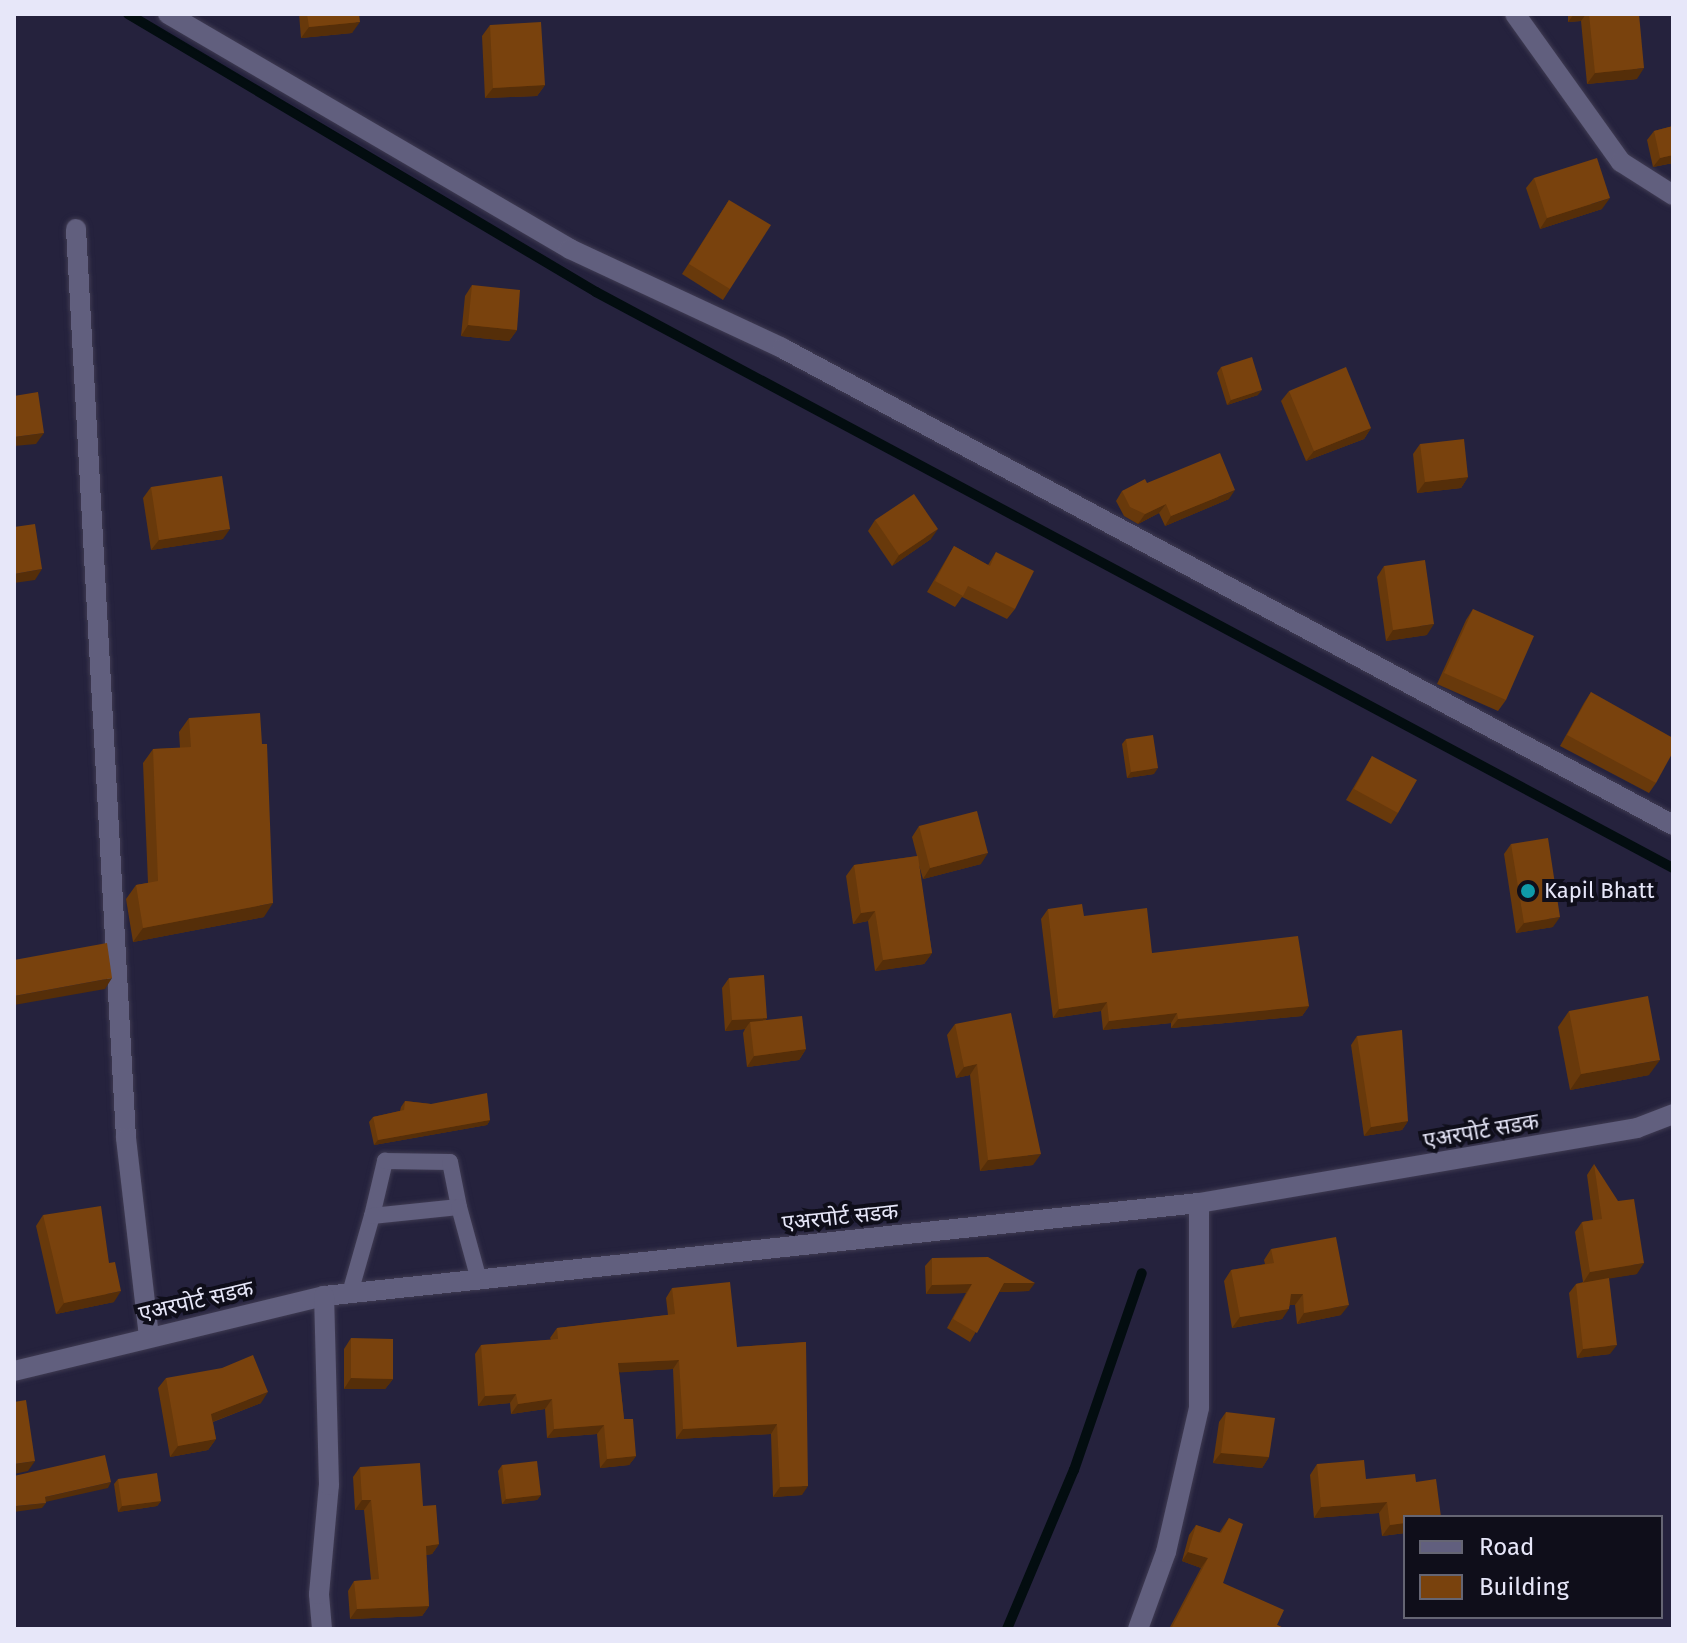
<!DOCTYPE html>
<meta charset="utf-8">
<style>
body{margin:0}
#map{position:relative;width:1687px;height:1643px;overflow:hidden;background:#25223d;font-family:"Fira Sans","Noto Sans Devanagari",sans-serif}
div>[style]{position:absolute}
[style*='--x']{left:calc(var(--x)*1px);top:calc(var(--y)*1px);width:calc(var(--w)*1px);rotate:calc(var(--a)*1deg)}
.stream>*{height:10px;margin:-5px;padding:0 5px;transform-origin:5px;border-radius:5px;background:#030d10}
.roads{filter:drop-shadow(0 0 2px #3f3b52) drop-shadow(0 0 2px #3f3b52)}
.lane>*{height:16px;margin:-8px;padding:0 8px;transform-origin:8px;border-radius:8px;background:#615f7e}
.street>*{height:20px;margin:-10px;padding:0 10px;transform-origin:10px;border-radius:10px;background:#615f7e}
.wall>*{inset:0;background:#68390b}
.shaded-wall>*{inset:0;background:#552e09}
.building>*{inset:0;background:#79420d}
.dots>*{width:22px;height:22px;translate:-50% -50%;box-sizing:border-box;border:4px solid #0f0e1a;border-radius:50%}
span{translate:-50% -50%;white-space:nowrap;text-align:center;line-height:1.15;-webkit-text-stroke:8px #0f0e1a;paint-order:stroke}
.poi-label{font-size:22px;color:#e7e7f9}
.left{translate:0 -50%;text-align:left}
.street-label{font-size:22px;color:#e7e7f9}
.frame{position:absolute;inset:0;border:16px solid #e7e7f9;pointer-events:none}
.legend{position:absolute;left:1403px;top:1515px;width:260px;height:104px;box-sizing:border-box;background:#0f0e1a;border:2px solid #656573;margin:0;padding:10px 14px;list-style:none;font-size:24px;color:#e7e7f9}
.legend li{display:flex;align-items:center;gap:16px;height:40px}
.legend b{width:40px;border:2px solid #656573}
</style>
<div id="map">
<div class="stream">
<div style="--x:128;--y:14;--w:544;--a:30.71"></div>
<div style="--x:596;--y:292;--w:1221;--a:28.14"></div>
<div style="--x:1007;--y:1629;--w:173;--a:-67.2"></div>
<div style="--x:1074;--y:1470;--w:208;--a:-71"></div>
</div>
<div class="roads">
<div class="lane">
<div style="--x:372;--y:1216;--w:57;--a:-76.7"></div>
<div style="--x:385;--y:1161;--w:65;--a:0.9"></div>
<div style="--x:450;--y:1162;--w:46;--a:78.7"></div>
<div style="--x:350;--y:1293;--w:80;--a:-74.1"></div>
<div style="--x:372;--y:1216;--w:87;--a:-5.9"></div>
<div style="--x:459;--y:1207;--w:76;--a:74.7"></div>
</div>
<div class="street">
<div style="--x:168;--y:14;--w:466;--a:30.3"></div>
<div style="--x:570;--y:249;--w:234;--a:25"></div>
<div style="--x:782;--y:348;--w:1011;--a:28.16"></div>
<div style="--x:1515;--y:14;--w:182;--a:54.4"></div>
<div style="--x:1621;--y:162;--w:62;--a:32.4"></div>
<div style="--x:76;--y:229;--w:910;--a:86.85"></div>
<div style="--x:126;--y:1138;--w:200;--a:83.4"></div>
<div style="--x:14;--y:1371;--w:319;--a:-13.6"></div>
<div style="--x:324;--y:1296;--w:880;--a:-6.07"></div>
<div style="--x:1199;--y:1203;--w:444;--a:-9.7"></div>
<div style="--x:1637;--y:1128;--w:39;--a:-21"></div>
<div style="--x:322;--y:1629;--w:35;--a:-95"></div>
<div style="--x:319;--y:1594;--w:109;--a:-84.8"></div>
<div style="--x:329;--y:1485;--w:189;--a:-91.5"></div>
<div style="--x:1138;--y:1629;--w:82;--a:-70"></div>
<div style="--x:1166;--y:1552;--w:148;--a:-77.1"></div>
<div style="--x:1199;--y:1408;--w:205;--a:-90"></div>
</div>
</div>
<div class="wall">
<div style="clip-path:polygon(299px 14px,359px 14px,352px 33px,301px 38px)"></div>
<div style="clip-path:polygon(1568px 14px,1639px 14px,1637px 79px,1587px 84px,1581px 21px,1568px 22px)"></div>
<div style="clip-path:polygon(490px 25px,545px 85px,537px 96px,485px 98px,482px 36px)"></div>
<div style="clip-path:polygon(1673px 126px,1673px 163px,1653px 167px,1647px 140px,1654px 131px)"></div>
<div style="clip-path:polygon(1534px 178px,1602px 209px,1540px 229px,1526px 188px)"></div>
<div style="clip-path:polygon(729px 200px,730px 289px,723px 300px,682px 274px)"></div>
<div style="clip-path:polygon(472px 285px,517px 330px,509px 341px,461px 336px,465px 296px)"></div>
<div style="clip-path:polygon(1221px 367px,1258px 395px,1227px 405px,1217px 373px)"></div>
<div style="clip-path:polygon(1289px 391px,1371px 428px,1364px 439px,1306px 461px,1281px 401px)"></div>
<div style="clip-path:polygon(1420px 444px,1468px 477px,1461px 488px,1417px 493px,1413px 454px)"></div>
<div style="clip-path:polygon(1147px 483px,1229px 499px,1165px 526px,1159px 513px,1138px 524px,1124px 516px,1116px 501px,1122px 491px)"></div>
<div style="clip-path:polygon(151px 487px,223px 539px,151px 550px,143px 498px)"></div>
<div style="clip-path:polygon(875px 520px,931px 539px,892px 566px,868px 531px)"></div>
<div style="clip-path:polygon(954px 546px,988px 565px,996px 552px,1015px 609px,1007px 619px,962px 597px,955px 607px,927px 592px)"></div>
<div style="clip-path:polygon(1384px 566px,1427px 635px,1386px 641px,1377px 577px)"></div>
<div style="clip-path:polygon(1473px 609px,1506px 700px,1498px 711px,1437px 684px,1466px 620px)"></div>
<div style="clip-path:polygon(1591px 692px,1656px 783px,1649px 793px,1560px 746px,1584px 703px)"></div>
<div style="clip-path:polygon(189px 718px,264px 917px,133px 942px,126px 899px,136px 885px,148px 883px,143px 763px,153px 749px,180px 748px,179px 732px)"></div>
<div style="clip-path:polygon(1126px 739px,1154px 774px,1127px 778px,1122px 744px)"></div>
<div style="clip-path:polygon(1372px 756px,1398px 813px,1391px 824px,1346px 800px)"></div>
<div style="clip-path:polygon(919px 826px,981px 864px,923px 879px,918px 862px,932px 953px,924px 964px,875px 971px,868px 921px,853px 924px,846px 876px,854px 865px,917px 856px,912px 837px)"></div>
<div style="clip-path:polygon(1511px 844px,1553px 927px,1516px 933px,1504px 854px)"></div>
<div style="clip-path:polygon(1048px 909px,1084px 916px,1152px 953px,1309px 1006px,1302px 1016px,1171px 1028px,1171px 1023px,1103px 1030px,1101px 1011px,1053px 1018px,1041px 919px)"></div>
<div style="clip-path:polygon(729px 978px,767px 1018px,765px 1021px,806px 1049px,799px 1060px,747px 1067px,743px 1033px,745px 1029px,725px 1031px,722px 988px)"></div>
<div style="clip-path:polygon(1569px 1011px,1649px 1075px,1570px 1090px,1558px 1027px)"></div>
<div style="clip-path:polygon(955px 1024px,1033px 1165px,980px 1171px,970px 1075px,956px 1078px,947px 1035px)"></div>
<div style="clip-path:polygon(1357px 1036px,1408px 1121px,1402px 1130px,1364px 1136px,1351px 1045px)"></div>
<div style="clip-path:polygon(405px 1101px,431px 1104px,490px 1120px,487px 1125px,374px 1145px,369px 1122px,373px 1117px,400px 1111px,401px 1107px)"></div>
<div style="clip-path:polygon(1594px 1164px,1637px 1274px,1609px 1278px,1610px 1354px,1577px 1358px,1569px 1293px,1576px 1284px,1583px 1282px,1575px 1232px,1582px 1222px,1593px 1220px,1587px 1175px)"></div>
<div style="clip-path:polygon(43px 1215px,114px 1302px,56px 1314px,36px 1226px)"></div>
<div style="clip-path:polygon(1271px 1249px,1341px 1315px,1297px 1324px,1295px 1305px,1290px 1305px,1282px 1319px,1232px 1328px,1224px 1281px,1231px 1270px,1265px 1264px,1264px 1260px)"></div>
<div style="clip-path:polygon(932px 1258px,1029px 1291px,999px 1292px,970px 1342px,947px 1328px,966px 1293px,926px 1294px,925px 1266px)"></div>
<div style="clip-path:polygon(672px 1288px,737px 1347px,806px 1342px,802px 1495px,773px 1497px,771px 1434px,676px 1439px,673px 1369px,619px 1372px,624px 1419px,636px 1456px,629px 1465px,600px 1468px,597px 1434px,547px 1438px,545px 1409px,511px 1414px,510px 1403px,478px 1406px,475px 1354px,481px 1345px,551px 1340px,550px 1338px,557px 1328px,668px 1315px,666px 1298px)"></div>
<div style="clip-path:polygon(351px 1338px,393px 1379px,385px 1389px,344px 1389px,344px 1349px)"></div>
<div style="clip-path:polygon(166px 1378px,261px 1403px,213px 1422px,216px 1439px,208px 1450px,170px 1457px,158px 1388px)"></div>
<div style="clip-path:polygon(1226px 1412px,1269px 1457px,1262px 1468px,1213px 1463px,1219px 1422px)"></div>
<div style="clip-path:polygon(1317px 1464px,1366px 1479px,1405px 1517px,1405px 1533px,1382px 1536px,1379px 1513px,1314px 1518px,1310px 1475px)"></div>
<div style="clip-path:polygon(502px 1465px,541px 1495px,537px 1500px,502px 1504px,498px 1471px)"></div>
<div style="clip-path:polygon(360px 1467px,423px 1506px,439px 1544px,432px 1554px,426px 1555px,429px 1606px,422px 1616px,350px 1619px,348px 1591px,354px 1581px,371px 1580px,364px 1510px,355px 1510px,353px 1477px)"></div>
<div style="clip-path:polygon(118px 1479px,161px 1501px,157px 1506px,118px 1512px,114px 1484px)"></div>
<div style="clip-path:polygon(1229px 1518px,1223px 1583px,1277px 1625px,1286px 1629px,1169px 1629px,1201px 1568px,1182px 1561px,1189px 1535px,1196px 1525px,1219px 1533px)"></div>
</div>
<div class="shaded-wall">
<div style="clip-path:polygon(1574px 14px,1586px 14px,1581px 21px,1568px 22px)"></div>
<div style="clip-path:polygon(360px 22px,352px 33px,301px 38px,309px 27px)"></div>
<div style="clip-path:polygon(1644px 68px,1637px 79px,1587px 84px,1595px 73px)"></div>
<div style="clip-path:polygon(545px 85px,537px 96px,485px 98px,493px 88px)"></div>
<div style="clip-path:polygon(1673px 155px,1673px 163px,1653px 167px,1660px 158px)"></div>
<div style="clip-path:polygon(1610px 198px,1602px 209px,1540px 229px,1547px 218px)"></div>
<div style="clip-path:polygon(468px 325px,517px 330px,509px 341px,461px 336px)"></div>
<div style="clip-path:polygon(1262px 390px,1258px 395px,1227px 405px,1231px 400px)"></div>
<div style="clip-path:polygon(1371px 428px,1364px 439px,1306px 461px,1314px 451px)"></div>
<div style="clip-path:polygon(44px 433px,36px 444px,14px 446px,14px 437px)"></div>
<div style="clip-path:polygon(1468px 477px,1461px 488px,1417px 493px,1425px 482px)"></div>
<div style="clip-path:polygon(1235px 490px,1229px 499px,1165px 526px,1171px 516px)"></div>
<div style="clip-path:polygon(1166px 504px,1159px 513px,1138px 524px,1145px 514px)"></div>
<div style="clip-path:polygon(230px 529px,223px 539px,151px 550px,159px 540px)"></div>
<div style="clip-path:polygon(938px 529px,931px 539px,892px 566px,899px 555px)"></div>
<div style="clip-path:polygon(42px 569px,35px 580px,14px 583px,14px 574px)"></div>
<div style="clip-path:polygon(1434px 624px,1427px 635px,1386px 641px,1393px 630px)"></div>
<div style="clip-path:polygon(1158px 768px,1154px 774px,1127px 778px,1131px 772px)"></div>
<div style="clip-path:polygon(988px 853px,981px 864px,923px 879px,930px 868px)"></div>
<div style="clip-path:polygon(273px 903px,264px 917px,133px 942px,143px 928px)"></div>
<div style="clip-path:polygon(875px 911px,868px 921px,853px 924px,861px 913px)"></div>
<div style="clip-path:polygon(1560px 917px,1553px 927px,1516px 933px,1524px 923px)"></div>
<div style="clip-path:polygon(932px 953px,924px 964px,875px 971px,883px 960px)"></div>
<div style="clip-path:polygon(112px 978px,105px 989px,14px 1005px,14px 996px)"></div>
<div style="clip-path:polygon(1107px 1002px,1101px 1011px,1053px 1018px,1059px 1009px)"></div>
<div style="clip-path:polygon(1309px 1006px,1302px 1016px,1171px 1028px,1178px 1019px)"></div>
<div style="clip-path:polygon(1177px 1013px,1171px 1023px,1103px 1030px,1109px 1021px)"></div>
<div style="clip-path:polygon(767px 1018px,759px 1028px,750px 1022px,745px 1029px,725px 1031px,732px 1020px)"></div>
<div style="clip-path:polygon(806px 1049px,799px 1060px,747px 1067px,754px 1056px)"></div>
<div style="clip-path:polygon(1660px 1060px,1649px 1075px,1570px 1090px,1581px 1074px)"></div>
<div style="clip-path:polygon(977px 1064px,970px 1075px,956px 1078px,964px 1067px)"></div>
<div style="clip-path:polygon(490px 1120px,487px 1125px,374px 1145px,378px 1140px)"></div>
<div style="clip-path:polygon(1408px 1121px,1402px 1130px,1364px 1136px,1371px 1127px)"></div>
<div style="clip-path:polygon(1041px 1154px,1033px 1165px,980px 1171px,988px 1160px)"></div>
<div style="clip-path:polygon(1644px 1263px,1637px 1274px,1583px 1283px,1590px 1272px)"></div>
<div style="clip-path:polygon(1004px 1283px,1035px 1283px,1029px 1291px,998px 1292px)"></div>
<div style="clip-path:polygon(972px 1284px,966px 1293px,926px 1294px,932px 1285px)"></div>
<div style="clip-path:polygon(121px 1291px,114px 1302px,56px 1314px,64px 1303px)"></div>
<div style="clip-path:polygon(1291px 1294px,1303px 1294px,1295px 1305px,1284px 1305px)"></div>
<div style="clip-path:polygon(1349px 1305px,1341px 1315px,1297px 1324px,1304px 1313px)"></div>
<div style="clip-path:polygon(1289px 1309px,1282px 1319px,1232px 1328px,1240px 1317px)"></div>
<div style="clip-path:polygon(1617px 1345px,1610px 1354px,1577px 1358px,1583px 1349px)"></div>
<div style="clip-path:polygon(679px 1360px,673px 1369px,612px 1373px,618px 1363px)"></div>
<div style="clip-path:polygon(351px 1378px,393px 1379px,385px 1389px,344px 1389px)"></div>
<div style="clip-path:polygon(268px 1392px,261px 1403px,204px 1425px,211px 1414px)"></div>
<div style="clip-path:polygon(516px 1394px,510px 1403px,478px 1406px,485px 1396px)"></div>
<div style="clip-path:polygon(552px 1399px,545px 1409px,511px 1414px,518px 1404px)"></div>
<div style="clip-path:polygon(777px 1424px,771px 1434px,676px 1439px,683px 1429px)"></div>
<div style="clip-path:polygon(604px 1425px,597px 1434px,547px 1438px,554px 1429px)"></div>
<div style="clip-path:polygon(216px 1439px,208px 1450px,170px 1457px,178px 1446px)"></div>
<div style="clip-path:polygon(1221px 1453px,1269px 1457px,1262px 1468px,1213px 1463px)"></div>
<div style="clip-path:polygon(636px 1456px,629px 1465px,600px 1468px,607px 1459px)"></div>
<div style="clip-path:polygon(35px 1461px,28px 1471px,14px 1474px,14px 1464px)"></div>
<div style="clip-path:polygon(111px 1482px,108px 1488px,41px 1503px,45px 1497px)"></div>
<div style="clip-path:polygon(808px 1486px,802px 1495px,773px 1497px,780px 1487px)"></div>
<div style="clip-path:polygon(541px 1495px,537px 1500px,502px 1504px,506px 1499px)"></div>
<div style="clip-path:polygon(362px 1500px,371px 1500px,364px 1510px,355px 1510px)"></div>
<div style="clip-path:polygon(161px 1501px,157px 1506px,118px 1512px,122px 1506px)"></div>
<div style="clip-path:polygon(1387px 1502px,1379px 1513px,1314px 1518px,1321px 1507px)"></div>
<div style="clip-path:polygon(46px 1503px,42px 1508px,14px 1512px,16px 1506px)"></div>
<div style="clip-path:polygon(1405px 1523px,1405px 1533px,1382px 1536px,1390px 1525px)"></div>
<div style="clip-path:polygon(439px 1544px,432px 1554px,419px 1556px,426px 1546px)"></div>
<div style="clip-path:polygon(1188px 1552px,1208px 1558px,1201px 1568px,1182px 1561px)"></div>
<div style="clip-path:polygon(429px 1606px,422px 1616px,350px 1619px,357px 1609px)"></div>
</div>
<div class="building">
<div style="clip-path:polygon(307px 14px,359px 14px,360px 22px,309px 27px)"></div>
<div style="clip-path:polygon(1589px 14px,1639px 14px,1644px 68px,1595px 73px)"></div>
<div style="clip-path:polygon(541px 22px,545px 85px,493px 88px,490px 25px)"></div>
<div style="clip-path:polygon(1673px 126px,1673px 155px,1660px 158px,1654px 131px)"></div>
<div style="clip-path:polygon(1597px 158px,1610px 198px,1547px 218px,1534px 178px)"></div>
<div style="clip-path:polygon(729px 200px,771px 225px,730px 289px,689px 264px)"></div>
<div style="clip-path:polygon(472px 285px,520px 290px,517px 330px,468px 325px)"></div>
<div style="clip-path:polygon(1252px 357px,1262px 390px,1231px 400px,1221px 367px)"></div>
<div style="clip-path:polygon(1346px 367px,1371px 428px,1314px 451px,1289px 391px)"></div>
<div style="clip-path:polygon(38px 392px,44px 433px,14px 437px,14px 396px)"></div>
<div style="clip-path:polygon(1464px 439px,1468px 477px,1425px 482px,1420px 444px)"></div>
<div style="clip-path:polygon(1220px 453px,1235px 490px,1171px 516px,1166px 504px,1145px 514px,1130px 507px,1122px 491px,1145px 479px,1147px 483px)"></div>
<div style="clip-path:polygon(222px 476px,230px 529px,159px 540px,151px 487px)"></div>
<div style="clip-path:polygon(914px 494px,938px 529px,899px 555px,875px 520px)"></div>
<div style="clip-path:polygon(35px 524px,42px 569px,14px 574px,14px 527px)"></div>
<div style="clip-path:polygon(954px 546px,990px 566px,996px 552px,1034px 571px,1015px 609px,968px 586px,963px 596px,935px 581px)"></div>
<div style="clip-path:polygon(1425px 560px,1434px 624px,1393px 630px,1384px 566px)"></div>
<div style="clip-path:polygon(1473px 609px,1534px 636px,1506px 700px,1444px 673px)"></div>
<div style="clip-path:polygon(1591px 692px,1673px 738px,1673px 752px,1656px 783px,1567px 735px)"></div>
<div style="clip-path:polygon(260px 713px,262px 744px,267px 744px,273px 903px,143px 928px,136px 885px,158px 881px,153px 749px,191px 747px,189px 718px)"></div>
<div style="clip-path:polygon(1153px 735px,1158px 768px,1131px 772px,1126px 739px)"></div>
<div style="clip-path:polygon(1372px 756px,1417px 780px,1398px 813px,1354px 789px)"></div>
<div style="clip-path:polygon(977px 811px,988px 853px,930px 868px,919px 826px)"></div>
<div style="clip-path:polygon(1548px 838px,1560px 917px,1524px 923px,1511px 844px)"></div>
<div style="clip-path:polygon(918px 856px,932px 953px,883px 960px,875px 911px,861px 913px,854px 865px)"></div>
<div style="clip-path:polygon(1082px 904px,1084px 916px,1147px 908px,1152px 953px,1298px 936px,1309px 1006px,1178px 1019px,1177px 1013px,1109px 1021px,1107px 1002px,1059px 1009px,1048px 909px)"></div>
<div style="clip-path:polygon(107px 943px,112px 978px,14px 996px,14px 960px)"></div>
<div style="clip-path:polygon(764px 975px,767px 1018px,732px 1020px,729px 978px)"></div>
<div style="clip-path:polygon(1648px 996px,1660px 1060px,1581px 1074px,1569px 1011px)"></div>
<div style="clip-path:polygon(1011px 1013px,1041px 1154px,988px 1160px,977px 1064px,964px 1067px,955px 1024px)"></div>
<div style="clip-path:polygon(802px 1016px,806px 1049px,754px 1056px,750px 1022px)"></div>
<div style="clip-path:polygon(1402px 1030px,1408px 1121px,1371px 1127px,1357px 1036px)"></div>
<div style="clip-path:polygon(487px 1093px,490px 1120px,378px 1140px,373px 1117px,404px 1110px,405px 1101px,431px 1104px)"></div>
<div style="clip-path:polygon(1594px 1164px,1618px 1201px,1634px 1199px,1644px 1263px,1590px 1272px,1582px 1222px,1602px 1219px)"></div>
<div style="clip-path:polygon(101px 1206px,109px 1263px,115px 1262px,121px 1291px,64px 1303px,43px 1215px)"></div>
<div style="clip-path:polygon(1336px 1237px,1349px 1305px,1304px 1313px,1303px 1294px,1291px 1294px,1289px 1309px,1240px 1317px,1231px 1270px,1274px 1263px,1271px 1249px)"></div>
<div style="clip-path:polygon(988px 1257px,1035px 1283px,1004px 1283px,977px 1333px,953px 1319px,972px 1284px,932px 1285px,932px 1258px)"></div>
<div style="clip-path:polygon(1609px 1278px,1617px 1345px,1583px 1349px,1576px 1284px)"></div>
<div style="clip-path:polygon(730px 1282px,737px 1347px,806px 1342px,808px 1486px,780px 1487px,777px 1424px,683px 1429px,679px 1360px,618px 1363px,624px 1419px,633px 1419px,636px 1456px,607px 1459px,604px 1425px,554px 1429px,552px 1399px,518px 1404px,516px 1394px,485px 1396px,481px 1345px,558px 1339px,557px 1328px,675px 1314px,672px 1288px)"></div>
<div style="clip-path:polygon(351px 1338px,393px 1339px,393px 1379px,351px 1378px)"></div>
<div style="clip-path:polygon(253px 1355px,268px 1392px,211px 1414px,216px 1439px,178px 1446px,166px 1378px,222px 1368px)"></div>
<div style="clip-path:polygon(26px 1400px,35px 1461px,14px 1464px,14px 1402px)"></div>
<div style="clip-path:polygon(1226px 1412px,1275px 1418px,1269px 1457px,1221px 1453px)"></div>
<div style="clip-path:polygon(105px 1455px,111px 1482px,45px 1497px,46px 1503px,16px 1506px,14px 1491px,14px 1476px)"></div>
<div style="clip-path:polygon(1364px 1460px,1366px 1479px,1415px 1474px,1416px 1482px,1436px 1479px,1441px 1517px,1405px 1517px,1405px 1523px,1390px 1525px,1387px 1502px,1321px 1507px,1317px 1464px)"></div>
<div style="clip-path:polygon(537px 1461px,541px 1495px,506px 1499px,502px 1465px)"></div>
<div style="clip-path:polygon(420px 1463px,423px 1506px,436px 1505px,439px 1544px,426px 1546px,429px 1606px,357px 1609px,354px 1581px,379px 1579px,371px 1500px,362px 1500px,360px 1467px)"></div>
<div style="clip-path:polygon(157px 1473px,161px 1501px,122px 1506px,118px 1479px)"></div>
<div style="clip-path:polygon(1229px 1518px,1243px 1524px,1223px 1583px,1284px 1610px,1277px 1625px,1286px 1629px,1171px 1629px,1208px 1558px,1188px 1552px,1196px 1525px,1221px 1533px)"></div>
</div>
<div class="dots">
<div style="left:1528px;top:891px;background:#0f9aa8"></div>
</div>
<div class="poi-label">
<span class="left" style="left:1544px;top:891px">Kapil Bhatt</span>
</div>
<div class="street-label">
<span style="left:1481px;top:1131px;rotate:-10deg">एअरपोर्ट सडक</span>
<span style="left:840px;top:1217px;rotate:-6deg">एअरपोर्ट सडक</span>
<span style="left:196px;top:1301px;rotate:-13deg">एअरपोर्ट सडक</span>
</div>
<div class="frame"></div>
<ul class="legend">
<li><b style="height:10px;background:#615f7e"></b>Road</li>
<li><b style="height:22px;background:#79420d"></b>Building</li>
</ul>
</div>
